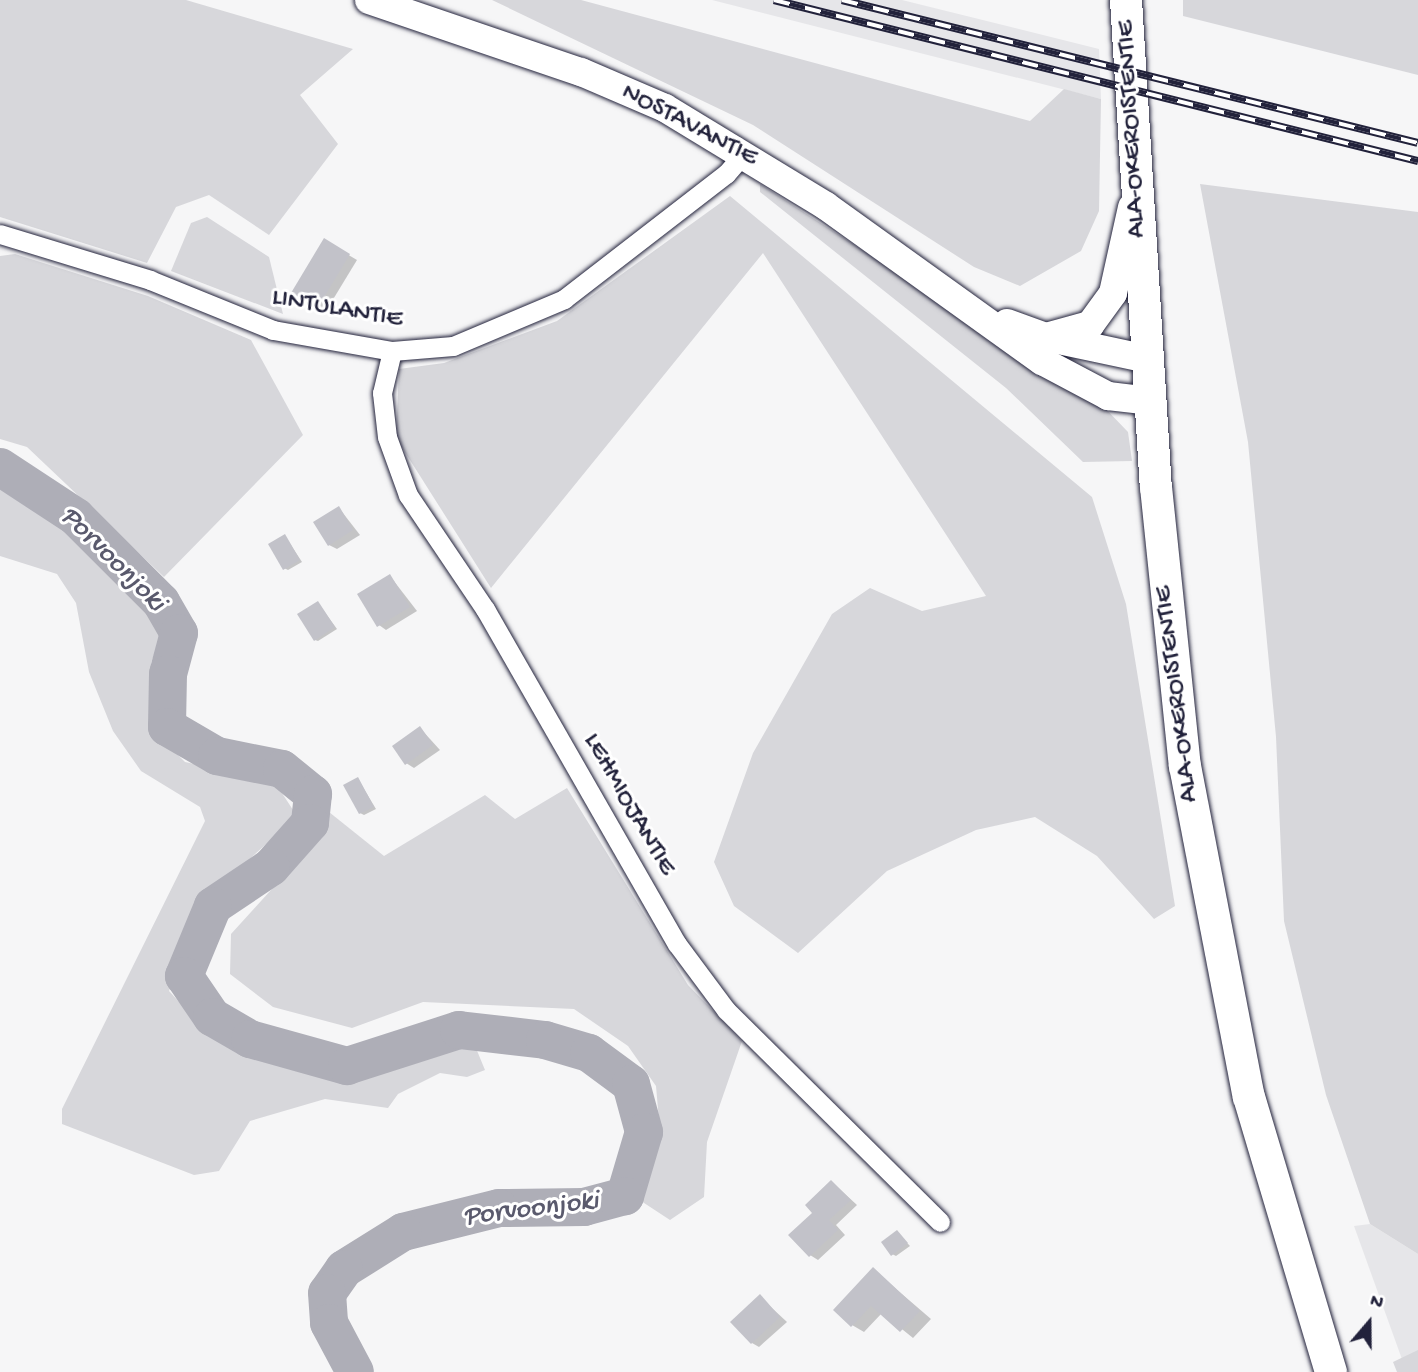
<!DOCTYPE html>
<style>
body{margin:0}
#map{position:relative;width:1418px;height:1372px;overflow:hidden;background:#f6f6f7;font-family:"Gochi Hand",sans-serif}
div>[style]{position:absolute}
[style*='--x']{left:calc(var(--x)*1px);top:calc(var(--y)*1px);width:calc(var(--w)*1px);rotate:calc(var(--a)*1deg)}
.built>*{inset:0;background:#e6e6e9}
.green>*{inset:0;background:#d7d7db}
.shadow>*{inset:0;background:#0003}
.river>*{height:38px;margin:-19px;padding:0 19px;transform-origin:19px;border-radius:19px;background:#aeaeb7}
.building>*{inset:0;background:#c2c2c9}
.roads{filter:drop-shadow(0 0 2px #22223b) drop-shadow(0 0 2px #22223b)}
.street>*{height:19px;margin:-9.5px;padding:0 9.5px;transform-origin:9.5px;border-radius:9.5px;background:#fff}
.secondary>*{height:28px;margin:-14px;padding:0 14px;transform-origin:14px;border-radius:14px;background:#fff}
.primary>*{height:32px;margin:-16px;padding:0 16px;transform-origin:16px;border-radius:16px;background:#fff}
.rail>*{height:8px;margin-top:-4px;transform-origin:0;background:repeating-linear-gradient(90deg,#fff 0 16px,#22223b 0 32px);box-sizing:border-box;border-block:2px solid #22223b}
span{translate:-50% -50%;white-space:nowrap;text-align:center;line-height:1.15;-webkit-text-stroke:6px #fff;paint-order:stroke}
.street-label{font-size:26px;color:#22223b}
.water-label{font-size:28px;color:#5a5a6d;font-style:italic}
.north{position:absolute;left:1334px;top:1288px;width:70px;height:70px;-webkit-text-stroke:5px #fff;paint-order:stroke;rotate:20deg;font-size:19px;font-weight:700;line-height:28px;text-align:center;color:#22223b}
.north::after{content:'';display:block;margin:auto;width:24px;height:32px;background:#22223b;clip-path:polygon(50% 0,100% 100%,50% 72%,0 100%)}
</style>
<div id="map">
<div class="built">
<div style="clip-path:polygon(712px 0,902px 0,1099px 49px,1101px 99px)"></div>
<div style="clip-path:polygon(1370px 1224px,1418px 1254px,1418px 1354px,1403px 1362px,1354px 1226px)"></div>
</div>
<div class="green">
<div style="clip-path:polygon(0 0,186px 0,353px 49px,300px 95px,338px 144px,269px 235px,209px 195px,176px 207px,147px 263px,0 217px)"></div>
<div style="clip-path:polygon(492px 0,581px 0,1030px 121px,1064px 89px,1101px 99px,1099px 211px,1081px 251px,1020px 286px,974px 267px,753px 125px)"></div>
<div style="clip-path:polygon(1183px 0,1418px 0,1418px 75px,1183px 16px)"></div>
<div style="clip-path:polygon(760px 184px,1102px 405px,1128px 432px,1132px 461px,1083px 462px,1006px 388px,760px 192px)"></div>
<div style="clip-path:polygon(1200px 184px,1418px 212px,1418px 1254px,1370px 1224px,1326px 1095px,1284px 921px,1276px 737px,1248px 442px)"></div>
<div style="clip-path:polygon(730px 196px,1092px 497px,1126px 604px,1175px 906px,1154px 919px,1097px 856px,1035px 817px,976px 830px,887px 871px,798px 953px,734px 906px,714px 862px,753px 753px,832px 614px,870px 588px,922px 611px,986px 596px,763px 253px,491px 588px,396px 438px,399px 369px,444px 363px,557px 321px)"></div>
<div style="clip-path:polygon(207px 217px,269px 257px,283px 314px,171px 271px,191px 223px)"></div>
<div style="clip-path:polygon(15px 254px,148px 296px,251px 340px,303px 435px,164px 577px,27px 447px,0 439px,0 256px)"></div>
<div style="clip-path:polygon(0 489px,66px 528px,150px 617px,161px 636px,151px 663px,154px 731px,185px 762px,274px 781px,297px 816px,212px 893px,169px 991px,193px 1017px,255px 1056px,341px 1076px,473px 1041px,485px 1070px,467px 1077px,440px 1073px,398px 1094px,388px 1108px,325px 1099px,250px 1121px,219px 1171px,194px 1175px,62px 1124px,62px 1109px,205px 821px,200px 807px,141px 771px,113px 731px,89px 672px,76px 603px,57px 574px,0 556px)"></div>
<div style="clip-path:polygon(567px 788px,688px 985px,742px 1041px,707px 1142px,704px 1197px,670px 1220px,641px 1201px,660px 1132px,656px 1086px,628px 1046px,574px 1009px,423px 1002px,352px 1028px,273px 1007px,230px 974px,231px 934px,310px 847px,329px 812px,384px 856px,485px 795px,515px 819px)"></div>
<div style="clip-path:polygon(1418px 1350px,1418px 1372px,1397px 1372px,1393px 1362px)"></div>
</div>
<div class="shadow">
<div style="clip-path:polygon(325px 241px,357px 260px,326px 311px,294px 293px)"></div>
<div style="clip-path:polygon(339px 508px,360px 535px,337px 549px,329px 545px)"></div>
<div style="clip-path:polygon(285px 536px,302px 562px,288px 570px,284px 568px)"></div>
<div style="clip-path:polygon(390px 576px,417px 611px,386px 630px,379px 625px)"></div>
<div style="clip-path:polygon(318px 603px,337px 629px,318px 641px,315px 640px)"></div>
<div style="clip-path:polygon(420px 728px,440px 750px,414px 768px,406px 763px)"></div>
<div style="clip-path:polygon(358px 779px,376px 809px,364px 815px,360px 813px)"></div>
<div style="clip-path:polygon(832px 1182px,857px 1205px,836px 1225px,845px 1235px,818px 1260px,810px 1255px)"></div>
<div style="clip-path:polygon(897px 1232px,910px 1246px,896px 1256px,892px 1254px)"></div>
<div style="clip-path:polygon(874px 1270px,931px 1319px,913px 1338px,882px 1313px,864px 1332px,852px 1325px)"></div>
<div style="clip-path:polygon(760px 1297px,787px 1322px,759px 1347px,752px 1343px)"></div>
</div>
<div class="river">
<div style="--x:0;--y:467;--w:91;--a:33.3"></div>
<div style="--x:76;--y:517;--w:120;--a:45"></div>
<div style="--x:161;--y:602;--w:36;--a:60"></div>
<div style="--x:179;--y:633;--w:42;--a:105"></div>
<div style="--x:168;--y:674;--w:53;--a:91.1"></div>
<div style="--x:167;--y:727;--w:58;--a:30.1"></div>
<div style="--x:217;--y:756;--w:66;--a:11.3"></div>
<div style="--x:282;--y:769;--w:40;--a:39"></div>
<div style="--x:313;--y:794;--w:29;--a:96"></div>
<div style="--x:310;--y:823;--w:59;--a:131.6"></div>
<div style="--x:271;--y:867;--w:70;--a:146.1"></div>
<div style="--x:213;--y:906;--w:76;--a:112.5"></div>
<div style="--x:184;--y:976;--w:50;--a:55.7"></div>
<div style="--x:212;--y:1017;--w:44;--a:30.1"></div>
<div style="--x:250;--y:1039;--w:101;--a:15.6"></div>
<div style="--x:347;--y:1066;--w:118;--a:-17.8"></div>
<div style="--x:459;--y:1030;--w:87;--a:6.6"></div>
<div style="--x:545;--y:1040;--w:46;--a:16.5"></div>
<div style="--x:589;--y:1053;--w:52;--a:36.4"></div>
<div style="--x:631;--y:1084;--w:50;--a:74.8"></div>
<div style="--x:644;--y:1132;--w:67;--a:106.5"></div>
<div style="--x:625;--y:1196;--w:42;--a:165"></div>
<div style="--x:584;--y:1207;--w:85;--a:179.3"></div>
<div style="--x:499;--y:1208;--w:99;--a:166"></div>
<div style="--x:403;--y:1232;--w:70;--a:147.9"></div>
<div style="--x:344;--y:1269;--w:29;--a:125"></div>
<div style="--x:327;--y:1293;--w:30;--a:86"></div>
<div style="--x:329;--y:1323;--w:55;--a:62"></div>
</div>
<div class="building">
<div style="clip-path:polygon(324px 238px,350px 254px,317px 309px,291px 293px)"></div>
<div style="clip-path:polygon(339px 506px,353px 530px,328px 546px,313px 522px)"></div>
<div style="clip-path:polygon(285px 534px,300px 560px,283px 570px,268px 544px)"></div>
<div style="clip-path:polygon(390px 574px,410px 607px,377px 627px,357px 594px)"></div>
<div style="clip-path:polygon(318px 601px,335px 627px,314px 641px,297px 614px)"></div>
<div style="clip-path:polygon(420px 726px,433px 745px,405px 765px,392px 746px)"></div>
<div style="clip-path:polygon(358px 777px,374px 807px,359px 814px,343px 785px)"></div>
<div style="clip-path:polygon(831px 1180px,851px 1200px,829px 1220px,838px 1230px,809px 1257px,788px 1235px,812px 1213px,805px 1205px)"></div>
<div style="clip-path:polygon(897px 1230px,908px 1243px,891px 1256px,881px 1242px)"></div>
<div style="clip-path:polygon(873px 1267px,920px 1311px,900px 1332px,871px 1306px,851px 1327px,833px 1310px)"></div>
<div style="clip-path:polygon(760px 1294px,780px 1317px,751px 1344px,730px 1322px)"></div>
</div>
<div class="roads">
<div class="street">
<div style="--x:0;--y:234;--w:157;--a:17"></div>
<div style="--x:150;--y:280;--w:133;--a:22.1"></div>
<div style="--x:273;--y:330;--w:121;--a:10"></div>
<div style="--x:392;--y:351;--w:61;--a:-4.7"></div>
<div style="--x:453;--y:346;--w:121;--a:-22.9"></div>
<div style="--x:564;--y:299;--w:205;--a:-37.7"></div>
<div style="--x:726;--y:174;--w:28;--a:-49"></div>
<div style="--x:392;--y:351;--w:43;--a:103.4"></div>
<div style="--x:382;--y:393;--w:44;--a:83.5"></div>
<div style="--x:387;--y:437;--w:62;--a:70.1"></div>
<div style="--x:408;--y:495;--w:138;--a:56"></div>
<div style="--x:485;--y:609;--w:386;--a:60.2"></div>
<div style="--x:677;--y:944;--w:82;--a:53.4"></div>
<div style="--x:726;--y:1010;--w:301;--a:44.7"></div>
</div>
<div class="secondary">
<div style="--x:369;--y:0;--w:224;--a:18.8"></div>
<div style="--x:581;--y:72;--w:91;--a:23.2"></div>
<div style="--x:665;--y:108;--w:188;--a:31.3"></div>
<div style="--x:826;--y:206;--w:266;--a:35.7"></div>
<div style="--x:1042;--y:361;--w:75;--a:27.9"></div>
<div style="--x:1108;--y:396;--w:42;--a:6.8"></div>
<div style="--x:1007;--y:323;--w:41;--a:19.7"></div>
<div style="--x:1046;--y:337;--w:46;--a:-15.3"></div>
<div style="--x:1090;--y:325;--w:39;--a:-54"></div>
<div style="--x:1113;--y:293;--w:88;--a:-77.5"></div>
<div style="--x:1054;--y:339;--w:95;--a:12.1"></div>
</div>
<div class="primary">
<div style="--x:1126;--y:0;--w:488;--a:86.5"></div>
<div style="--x:1156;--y:487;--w:281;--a:84.1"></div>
<div style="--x:1185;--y:766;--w:337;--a:79.1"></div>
<div style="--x:1249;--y:1097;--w:287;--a:73.4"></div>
</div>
</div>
<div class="rail">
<div style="--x:774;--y:0;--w:664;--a:14.04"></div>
<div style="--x:842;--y:0;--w:593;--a:13.94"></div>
</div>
<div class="street-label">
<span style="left:689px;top:126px;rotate:28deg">NOSTAVANTIE</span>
<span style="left:1133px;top:129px;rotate:-93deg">ALA-OKEROISTENTIE</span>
<span style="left:337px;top:310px;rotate:10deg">LINTULANTIE</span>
<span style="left:1178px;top:694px;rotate:-97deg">ALA-OKEROISTENTIE</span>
<span style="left:628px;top:805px;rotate:60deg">LEHMIOJANTIE</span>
</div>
<div class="water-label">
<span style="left:112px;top:560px;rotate:45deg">Porvoonjoki</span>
<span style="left:531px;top:1210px;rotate:-7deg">Porvoonjoki</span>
</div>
<div class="north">N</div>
</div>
